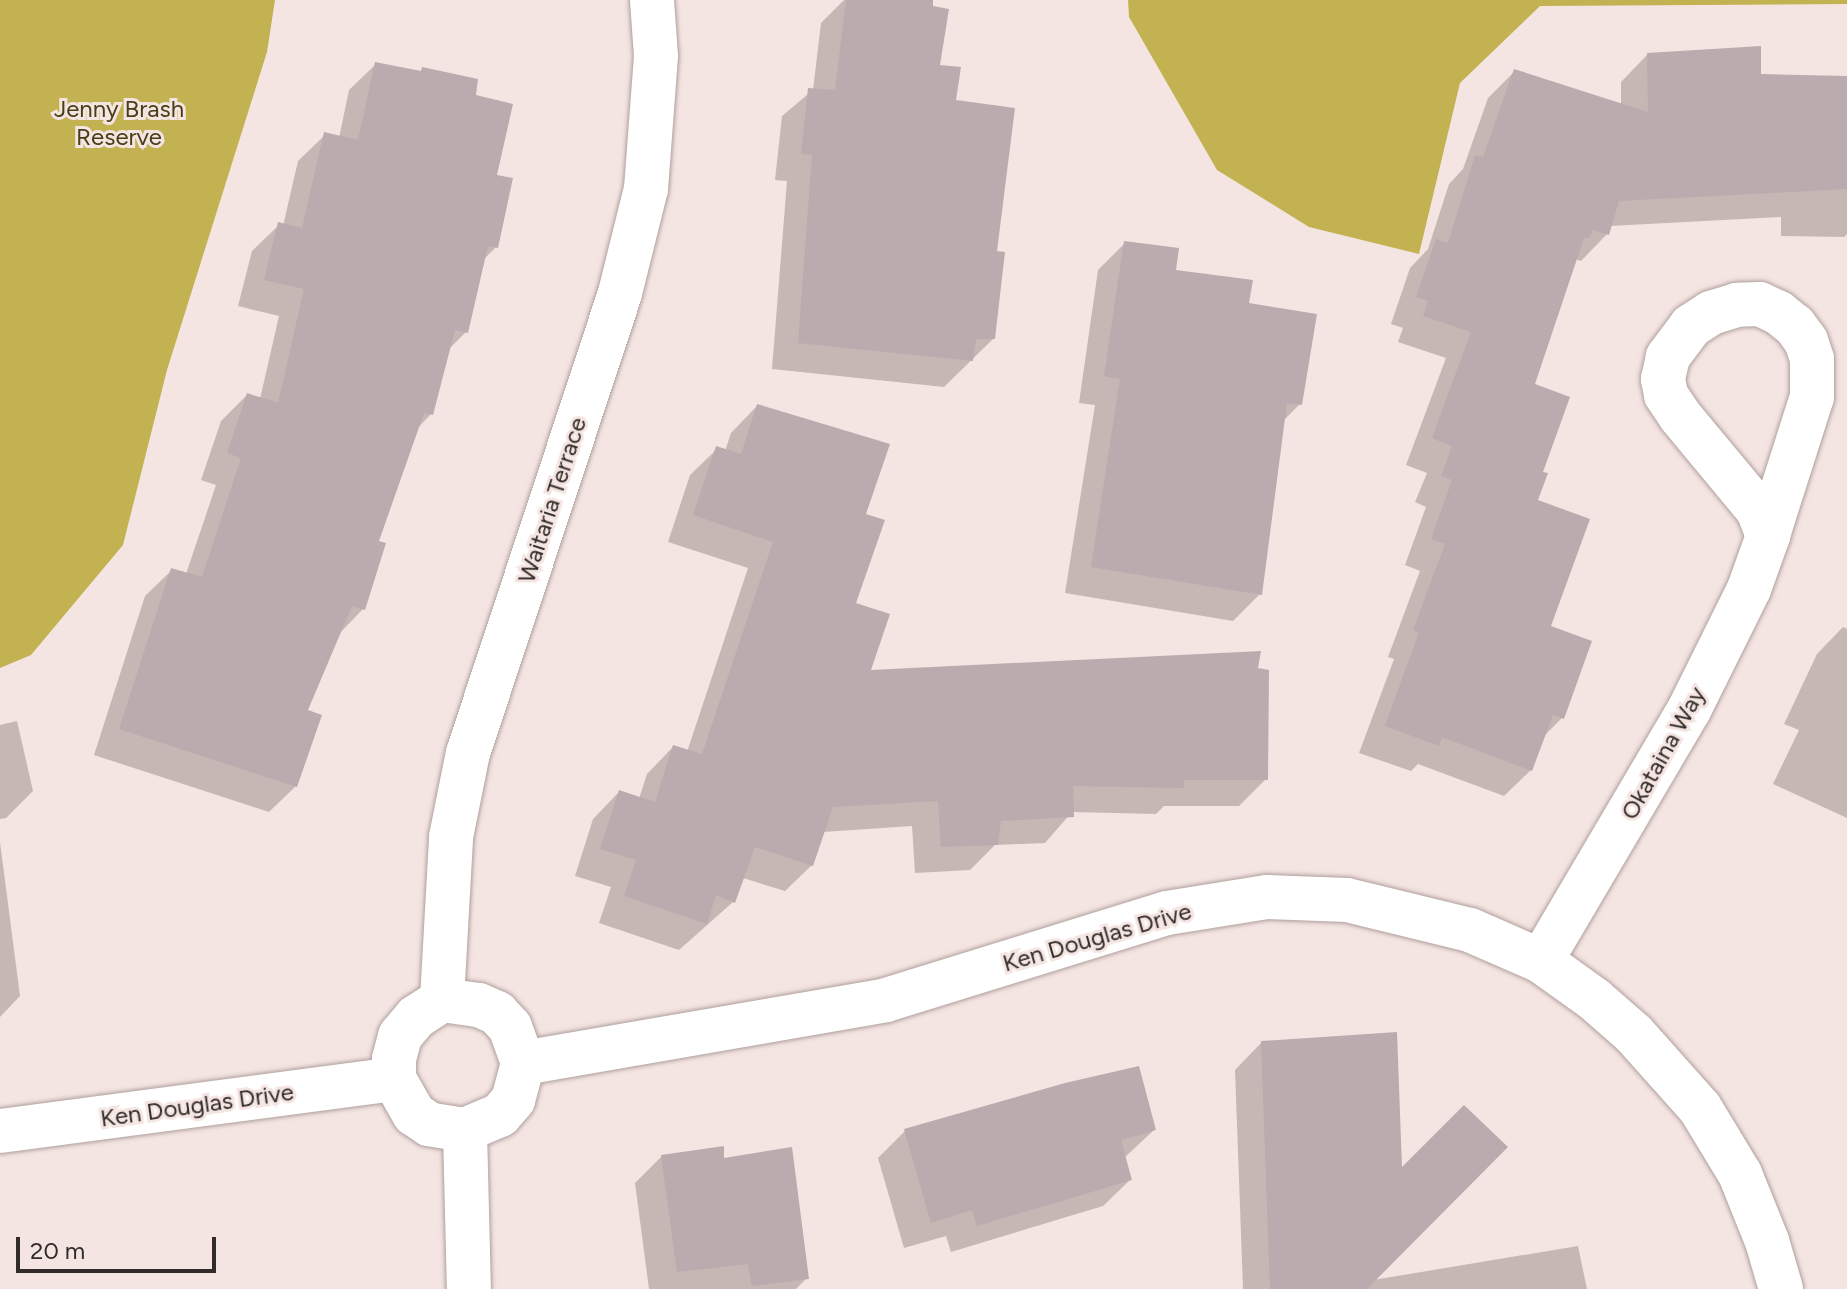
<!DOCTYPE html>
<style>
body{margin:0}
#map{position:relative;width:1847px;height:1289px;overflow:hidden;background:#f5e5e2;font-family:Figtree,sans-serif}
div>[style]{position:absolute}
[style*='--x']{left:calc(var(--x)*1px);top:calc(var(--y)*1px);width:calc(var(--w)*1px);rotate:calc(var(--a)*1deg)}
.forest>*{inset:0;background:#c3b252}
.shadow>*{inset:0;background:#0003}
.building>*{inset:0;background:#baabaf}
.roads{filter:drop-shadow(0 0 2px #afa09d) drop-shadow(0 0 2px #afa09d)}
.street>*{height:44px;margin:-22px;padding:0 22px;transform-origin:22px;border-radius:22px;background:#fff}
span{translate:-50% -50%;white-space:nowrap;text-align:center;line-height:1.15;-webkit-text-stroke:6px #f5e5e2;paint-order:stroke}
.park-label{font-size:24px;color:#463f16}
.street-label{font-size:24px;color:#312b29}
.scale{position:absolute;left:16px;top:1237px;width:200px;height:36px;box-sizing:border-box;border:4px solid #312b29;border-top:0;padding-left:10px;font-size:24px;line-height:28px;white-space:nowrap;color:#312b29;-webkit-text-stroke:6px #f5e5e2;paint-order:stroke}
</style>
<div id="map">
<div class="forest">
<div style="clip-path:polygon(0 0,275px 0,267px 52px,167px 370px,123px 545px,31px 655px,0 668px)"></div>
<div style="clip-path:polygon(1128px 0,1847px 0,1847px 4px,1540px 6px,1460px 83px,1419px 254px,1309px 227px,1217px 170px,1129px 17px)"></div>
</div>
<div class="shadow">
<div style="clip-path:polygon(844px 0,894px 0,938px 67px,953px 102px,995px 253px,994px 338px,944px 387px,772px 369px,787px 181px,775px 180px,782px 116px,813px 90px,821px 23px)"></div>
<div style="clip-path:polygon(1647px 55px,1760px 76px,1847px 78px,1847px 234px,1844px 237px,1781px 236px,1781px 217px,1610px 226px,1607px 234px,1581px 261px,1575px 259px,1533px 386px,1540px 474px,1535px 501px,1562px 718px,1542px 738px,1531px 770px,1504px 796px,1418px 764px,1411px 771px,1359px 753px,1394px 659px,1388px 657px,1420px 571px,1405px 565px,1426px 507px,1415px 502px,1427px 473px,1406px 465px,1446px 358px,1398px 342px,1403px 328px,1391px 324px,1410px 268px,1428px 249px,1449px 184px,1463px 169px,1488px 98px,1515px 71px,1621px 106px,1621px 82px)"></div>
<div style="clip-path:polygon(376px 64px,419px 73px,423px 69px,473px 96px,494px 176px,496px 247px,483px 260px,466px 332px,448px 350px,431px 414px,416px 430px,377px 543px,363px 609px,338px 635px,306px 711px,296px 786px,269px 812px,94px 755px,145px 596px,172px 570px,186px 574px,216px 485px,201px 480px,221px 421px,247px 395px,260px 399px,279px 316px,238px 306px,252px 251px,279px 225px,283px 226px,298px 161px,325px 135px,339px 138px,349px 90px)"></div>
<div style="clip-path:polygon(1125px 243px,1173px 272px,1247px 305px,1300px 404px,1283px 421px,1260px 594px,1233px 621px,1065px 593px,1095px 405px,1079px 403px,1098px 270px)"></div>
<div style="clip-path:polygon(757px 406px,863px 515px,853px 604px,868px 672px,1256px 669px,1266px 779px,1239px 806px,1164px 806px,1156px 814px,1072px 812px,1045px 843px,995px 845px,970px 870px,915px 873px,912px 826px,823px 832px,812px 865px,785px 891px,743px 878px,733px 902px,679px 950px,599px 923px,611px 887px,575px 876px,593px 819px,619px 792px,639px 799px,647px 774px,673px 747px,687px 752px,748px 568px,668px 542px,690px 475px,717px 449px,725px 451px,731px 433px)"></div>
<div style="clip-path:polygon(1843px 627px,1847px 629px,1847px 818px,1773px 784px,1799px 730px,1784px 724px,1817px 654px)"></div>
<div style="clip-path:polygon(17px 721px,33px 791px,6px 818px,0 819px,0 725px)"></div>
<div style="clip-path:polygon(0 842px,20px 996px,0 1017px)"></div>
<div style="clip-path:polygon(1261px 1043px,1400px 1172px,1373px 1280px,1578px 1246px,1587px 1289px,1243px 1289px,1235px 1070px)"></div>
<div style="clip-path:polygon(1154px 1130px,1124px 1158px,1130px 1180px,1103px 1206px,951px 1252px,946px 1236px,904px 1248px,878px 1158px,905px 1131px)"></div>
<div style="clip-path:polygon(662px 1156px,722px 1161px,807px 1278px,796px 1289px,649px 1289px,635px 1183px)"></div>
</div>
<div class="building">
<div style="clip-path:polygon(846px 0,933px 0,933px 6px,949px 9px,940px 65px,961px 67px,956px 100px,1015px 108px,997px 251px,1005px 252px,995px 339px,976px 339px,973px 361px,798px 343px,812px 155px,801px 154px,808px 88px,835px 90px)"></div>
<div style="clip-path:polygon(1761px 46px,1761px 74px,1847px 76px,1847px 189px,1619px 201px,1609px 235px,1593px 230px,1589px 238px,1584px 238px,1535px 384px,1570px 397px,1543px 472px,1548px 473px,1538px 500px,1590px 519px,1551px 626px,1592px 641px,1564px 719px,1553px 715px,1532px 771px,1442px 737px,1439px 746px,1385px 726px,1419px 632px,1413px 630px,1445px 544px,1431px 539px,1452px 480px,1441px 476px,1452px 446px,1432px 438px,1471px 332px,1423px 316px,1428px 301px,1416px 297px,1436px 239px,1448px 243px,1475px 155px,1483px 157px,1514px 69px,1648px 112px,1647px 53px)"></div>
<div style="clip-path:polygon(375px 62px,421px 71px,422px 67px,478px 79px,476px 95px,513px 104px,497px 175px,513px 178px,498px 248px,488px 246px,468px 333px,455px 330px,433px 415px,424px 413px,379px 541px,386px 543px,365px 610px,352px 606px,308px 710px,322px 715px,297px 787px,119px 729px,171px 568px,202px 577px,241px 458px,227px 453px,247px 393px,278px 403px,304px 289px,264px 280px,278px 222px,302px 228px,324px 132px,358px 140px)"></div>
<div style="clip-path:polygon(1124px 241px,1179px 248px,1176px 270px,1253px 280px,1249px 303px,1317px 314px,1302px 405px,1287px 403px,1262px 595px,1091px 567px,1120px 379px,1104px 376px)"></div>
<div style="clip-path:polygon(757px 404px,890px 444px,866px 514px,885px 520px,856px 603px,890px 614px,871px 670px,1261px 651px,1258px 668px,1269px 670px,1268px 780px,1184px 780px,1184px 788px,1073px 786px,1074px 817px,1001px 821px,998px 845px,941px 847px,938px 801px,833px 807px,813px 866px,755px 847px,735px 903px,716px 895px,707px 924px,624px 896px,636px 860px,600px 849px,619px 790px,655px 802px,673px 745px,702px 754px,773px 542px,693px 515px,716px 446px,741px 454px)"></div>
<div style="clip-path:polygon(1397px 1032px,1402px 1167px,1464px 1105px,1508px 1147px,1367px 1289px,1270px 1289px,1261px 1041px)"></div>
<div style="clip-path:polygon(1139px 1066px,1156px 1130px,1121px 1140px,1132px 1180px,977px 1226px,972px 1210px,931px 1223px,904px 1129px,1065px 1083px)"></div>
<div style="clip-path:polygon(724px 1146px,724px 1158px,792px 1147px,809px 1279px,752px 1286px,748px 1264px,677px 1272px,661px 1155px)"></div>
</div>
<div class="roads">
<div class="street">
<div style="--x:1541;--y:961;--w:291;--a:-59.5"></div>
<div style="--x:1689;--y:710;--w:135;--a:-63.6"></div>
<div style="--x:1749;--y:589;--w:56;--a:-70.3"></div>
<div style="--x:1768;--y:536;--w:18;--a:-74"></div>
<div style="--x:1773;--y:519;--w:128;--a:-72.3"></div>
<div style="--x:1812;--y:397;--w:38;--a:-90"></div>
<div style="--x:1812;--y:359;--w:19;--a:-108"></div>
<div style="--x:1806;--y:341;--w:19;--a:-126"></div>
<div style="--x:1795;--y:326;--w:21;--a:-141"></div>
<div style="--x:1779;--y:313;--w:21;--a:-155"></div>
<div style="--x:1760;--y:304;--w:23;--a:178"></div>
<div style="--x:1737;--y:305;--w:27;--a:163"></div>
<div style="--x:1711;--y:313;--w:24;--a:147"></div>
<div style="--x:1691;--y:326;--w:39;--a:127"></div>
<div style="--x:1668;--y:357;--w:23;--a:103"></div>
<div style="--x:1663;--y:379;--w:16;--a:79"></div>
<div style="--x:1666;--y:395;--w:25;--a:56"></div>
<div style="--x:1680;--y:416;--w:122;--a:50.3"></div>
<div style="--x:1758;--y:510;--w:28;--a:69"></div>
<div style="--x:442;--y:1000;--w:163;--a:-86.8"></div>
<div style="--x:451;--y:837;--w:86;--a:-78.6"></div>
<div style="--x:468;--y:753;--w:484;--a:-71.7"></div>
<div style="--x:620;--y:293;--w:107;--a:-76"></div>
<div style="--x:646;--y:189;--w:133;--a:-85.7"></div>
<div style="--x:656;--y:56;--w:56;--a:-94.1"></div>
<div style="--x:442;--y:1000;--w:37;--a:8"></div>
<div style="--x:479;--y:1005;--w:20;--a:24"></div>
<div style="--x:497;--y:1013;--w:19;--a:47"></div>
<div style="--x:510;--y:1027;--w:38;--a:70"></div>
<div style="--x:523;--y:1063;--w:38;--a:105"></div>
<div style="--x:513;--y:1100;--w:20;--a:131"></div>
<div style="--x:500;--y:1115;--w:38;--a:157"></div>
<div style="--x:465;--y:1130;--w:36;--a:-171"></div>
<div style="--x:429;--y:1124;--w:18;--a:-146"></div>
<div style="--x:414;--y:1114;--w:40;--a:-119.7"></div>
<div style="--x:394;--y:1079;--w:20;--a:-90"></div>
<div style="--x:394;--y:1059;--w:24;--a:-75"></div>
<div style="--x:400;--y:1036;--w:25;--a:-50"></div>
<div style="--x:416;--y:1017;--w:31;--a:-33"></div>
<div style="--x:523;--y:1063;--w:368;--a:-9.8"></div>
<div style="--x:886;--y:1000;--w:294;--a:-17.2"></div>
<div style="--x:1167;--y:913;--w:101;--a:-9.1"></div>
<div style="--x:1267;--y:897;--w:80;--a:2.1"></div>
<div style="--x:1347;--y:900;--w:127;--a:13.7"></div>
<div style="--x:1470;--y:930;--w:77;--a:23.6"></div>
<div style="--x:1541;--y:961;--w:65;--a:35.6"></div>
<div style="--x:1594;--y:999;--w:53;--a:41.2"></div>
<div style="--x:1634;--y:1034;--w:99;--a:48.3"></div>
<div style="--x:1700;--y:1108;--w:77;--a:58.8"></div>
<div style="--x:1740;--y:1174;--w:72;--a:68.1"></div>
<div style="--x:1767;--y:1241;--w:50;--a:73.7"></div>
<div style="--x:465;--y:1130;--w:159;--a:88.6"></div>
<div style="--x:0;--y:1131;--w:397;--a:-7.5"></div>
</div>
</div>
<div class="park-label">
<span style="left:119px;top:123px">Jenny Brash<br>Reserve</span>
</div>
<div class="street-label">
<span style="left:552px;top:500px;rotate:-72deg">Waitaria Terrace</span>
<span style="left:1663px;top:753px;rotate:-61deg">Okataina Way</span>
<span style="left:1097px;top:937px;rotate:-16deg">Ken Douglas Drive</span>
<span style="left:197px;top:1105px;rotate:-8deg">Ken Douglas Drive</span>
</div>
<div class="scale">20 m</div>
</div>
